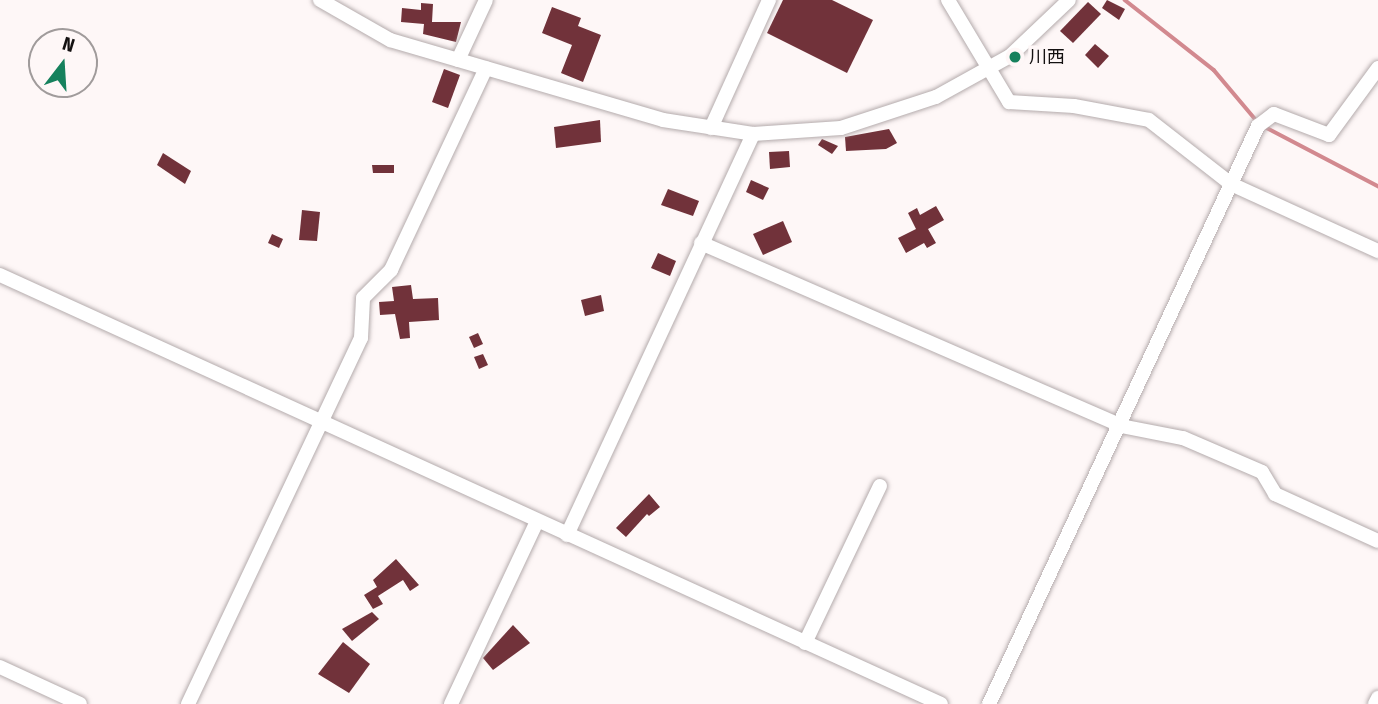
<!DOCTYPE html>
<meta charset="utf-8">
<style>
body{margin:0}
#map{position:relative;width:1378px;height:704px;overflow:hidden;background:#fef7f7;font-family:"Fira Sans Condensed","Noto Sans JP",sans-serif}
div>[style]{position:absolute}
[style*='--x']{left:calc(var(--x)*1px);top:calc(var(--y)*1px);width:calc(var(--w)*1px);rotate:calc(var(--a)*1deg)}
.stream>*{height:3.5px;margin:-1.75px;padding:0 1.75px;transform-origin:1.75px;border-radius:1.75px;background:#d2898f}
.building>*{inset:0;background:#71323a}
.roads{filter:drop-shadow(0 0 2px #b4abac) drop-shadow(0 0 2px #b4abac)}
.minor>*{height:14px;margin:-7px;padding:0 7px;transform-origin:7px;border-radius:7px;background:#fff}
.dots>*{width:19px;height:19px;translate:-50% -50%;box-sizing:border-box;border:4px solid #fef7f7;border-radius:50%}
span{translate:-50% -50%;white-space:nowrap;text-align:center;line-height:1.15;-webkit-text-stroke:7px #fef7f7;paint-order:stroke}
.poi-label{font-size:18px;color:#141111}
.left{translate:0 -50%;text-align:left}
.north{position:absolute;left:28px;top:28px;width:70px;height:70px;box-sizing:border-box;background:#fef7f7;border:2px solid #a09b9b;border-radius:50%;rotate:17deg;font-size:19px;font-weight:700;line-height:28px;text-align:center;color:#141111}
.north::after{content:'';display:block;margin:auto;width:24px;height:32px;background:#16815d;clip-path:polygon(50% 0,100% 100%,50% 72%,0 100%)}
</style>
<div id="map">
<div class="stream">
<div style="--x:1125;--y:0;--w:113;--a:38.2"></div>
<div style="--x:1214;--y:70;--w:67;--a:49.9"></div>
<div style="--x:1263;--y:126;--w:130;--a:27.6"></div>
</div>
<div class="building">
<div style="clip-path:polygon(783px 0,832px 0,873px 20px,847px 73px,767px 33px)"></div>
<div style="clip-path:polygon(1107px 0,1125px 9px,1119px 20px,1102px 8px)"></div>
<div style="clip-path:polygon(1088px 2px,1101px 14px,1073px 43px,1060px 31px)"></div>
<div style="clip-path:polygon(421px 3px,433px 4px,432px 22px,461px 22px,456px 42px,423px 34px,424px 24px,401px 22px,402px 8px,421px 10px)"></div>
<div style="clip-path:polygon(552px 7px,581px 18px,578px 26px,601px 35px,583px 82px,561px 73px,572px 45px,542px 33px)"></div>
<div style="clip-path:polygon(1095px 44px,1109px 56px,1098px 68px,1085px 55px)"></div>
<div style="clip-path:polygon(444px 69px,460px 75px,448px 108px,432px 102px)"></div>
<div style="clip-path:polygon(600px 120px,601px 142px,556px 148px,554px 127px)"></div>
<div style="clip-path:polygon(889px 129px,897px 143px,886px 149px,846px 151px,845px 137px)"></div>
<div style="clip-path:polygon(822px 139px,838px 146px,832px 154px,818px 145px)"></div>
<div style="clip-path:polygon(789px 151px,790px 167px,770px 169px,769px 152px)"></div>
<div style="clip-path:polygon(163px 153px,191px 171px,185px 184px,157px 165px)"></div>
<div style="clip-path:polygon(372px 165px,394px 165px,394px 173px,373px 173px)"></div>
<div style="clip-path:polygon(751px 180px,769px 188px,763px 200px,746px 192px)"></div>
<div style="clip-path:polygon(668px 189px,699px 201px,693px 216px,661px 205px)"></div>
<div style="clip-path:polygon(936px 206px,944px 220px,928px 229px,936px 243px,927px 248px,924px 243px,906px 253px,898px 238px,916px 229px,908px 213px,917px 208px,920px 215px)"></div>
<div style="clip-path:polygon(302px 210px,320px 212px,317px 241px,299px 240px)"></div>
<div style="clip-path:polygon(783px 221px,792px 242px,763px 255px,753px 234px)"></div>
<div style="clip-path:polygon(272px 234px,283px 239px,279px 248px,268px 243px)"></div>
<div style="clip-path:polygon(658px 253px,676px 261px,670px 276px,651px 268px)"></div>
<div style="clip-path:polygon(411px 285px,413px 299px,438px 298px,439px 320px,409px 322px,410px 338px,400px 339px,395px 314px,380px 315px,379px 302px,394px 301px,392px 287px)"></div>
<div style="clip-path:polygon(601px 295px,604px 311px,585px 316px,581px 300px)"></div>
<div style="clip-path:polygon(478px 333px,483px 344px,474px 348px,469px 337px)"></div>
<div style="clip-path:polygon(483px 354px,488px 365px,479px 369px,474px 357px)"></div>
<div style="clip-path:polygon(649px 494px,660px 507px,649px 516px,647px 514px,626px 537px,616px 528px)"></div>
<div style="clip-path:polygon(396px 559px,419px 585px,410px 591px,403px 580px,378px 596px,383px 604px,373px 609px,364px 595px,377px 587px,373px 580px)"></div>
<div style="clip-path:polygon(372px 612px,379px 619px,352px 641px,342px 629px)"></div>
<div style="clip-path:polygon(513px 625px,530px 643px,493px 670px,483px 658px)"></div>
<div style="clip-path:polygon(343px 642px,370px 664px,349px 693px,318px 674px)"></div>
</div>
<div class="roads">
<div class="minor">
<div style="--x:320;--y:0;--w:81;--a:29.7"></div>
<div style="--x:390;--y:40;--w:284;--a:16.3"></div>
<div style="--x:663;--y:120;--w:91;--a:8.8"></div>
<div style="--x:753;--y:134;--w:88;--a:-3.9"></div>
<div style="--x:841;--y:128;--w:100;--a:-18.1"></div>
<div style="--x:936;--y:97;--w:85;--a:-29"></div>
<div style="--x:1010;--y:56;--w:81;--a:-43.5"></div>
<div style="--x:948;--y:0;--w:119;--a:59.1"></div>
<div style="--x:1009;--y:102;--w:65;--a:3.5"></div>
<div style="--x:1074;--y:106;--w:76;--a:10.6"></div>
<div style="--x:1149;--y:120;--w:104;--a:38"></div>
<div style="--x:1231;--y:184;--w:162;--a:24.5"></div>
<div style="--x:458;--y:60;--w:66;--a:-65"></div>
<div style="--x:711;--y:128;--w:141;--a:-65.6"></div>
<div style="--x:701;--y:243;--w:458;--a:23.5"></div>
<div style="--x:1121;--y:426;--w:63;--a:11"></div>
<div style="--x:1183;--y:438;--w:86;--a:23.3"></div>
<div style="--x:1262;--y:472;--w:26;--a:59"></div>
<div style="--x:1275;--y:494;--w:113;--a:24.5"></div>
<div style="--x:0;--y:275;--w:1034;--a:24.51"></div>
<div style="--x:567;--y:535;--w:442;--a:-65.1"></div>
<div style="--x:805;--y:643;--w:174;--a:-64.5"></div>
<div style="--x:0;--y:667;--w:88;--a:24.8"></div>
<div style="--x:188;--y:704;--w:405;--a:-64.7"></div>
<div style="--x:361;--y:338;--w:40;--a:-87.1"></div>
<div style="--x:363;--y:298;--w:40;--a:-45"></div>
<div style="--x:391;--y:270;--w:223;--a:-64.8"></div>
<div style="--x:451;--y:704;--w:202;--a:-64.8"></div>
<div style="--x:989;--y:704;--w:638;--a:-65.04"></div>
<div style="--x:1258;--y:126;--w:20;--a:-37"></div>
<div style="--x:1274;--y:114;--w:59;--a:20.9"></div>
<div style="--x:1329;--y:135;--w:83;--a:-53.8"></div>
<div style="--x:1375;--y:704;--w:7;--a:-63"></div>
</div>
</div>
<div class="dots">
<div style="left:1015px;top:57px;background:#16815d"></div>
</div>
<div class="poi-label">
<span class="left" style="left:1029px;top:57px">川西</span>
</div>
<div class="north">N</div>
</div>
